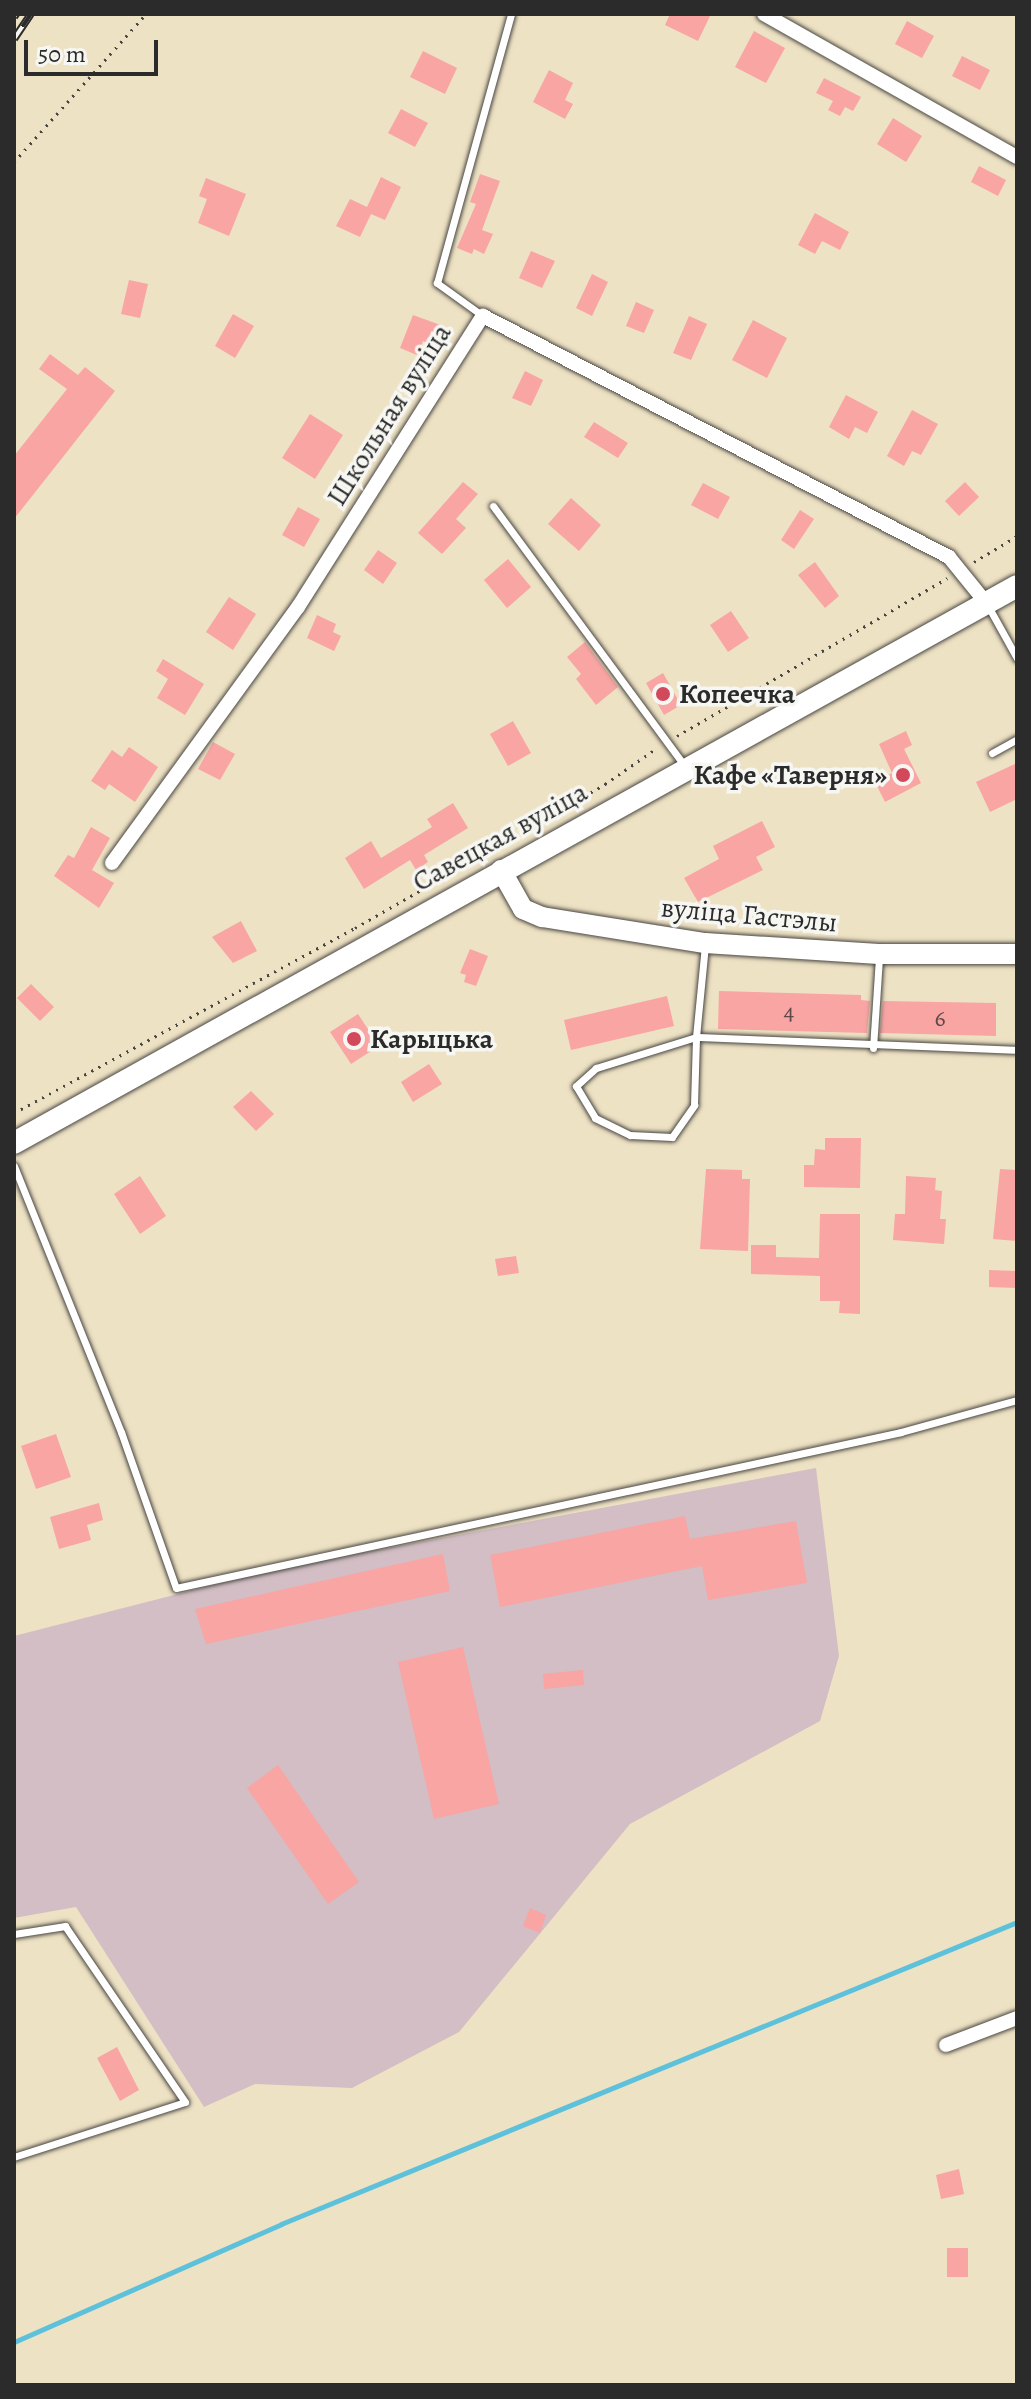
<!DOCTYPE html>
<meta charset="utf-8">
<style>
body{margin:0}
#map{position:relative;width:1031px;height:2399px;overflow:hidden;background:#eee2c4;font-family:Alegreya,serif}
div>[style]{position:absolute}
[style*='--x']{left:calc(var(--x)*1px);top:calc(var(--y)*1px);width:calc(var(--w)*1px);rotate:calc(var(--a)*1deg)}
.industrial>*{inset:0;background:#d2bec4}
.stream>*{height:5px;margin:-2.5px;padding:0 2.5px;transform-origin:2.5px;border-radius:2.5px;background:#5ec1dc}
.building>*{inset:0;background:#f8a5a4}
.path>*{height:3px;margin-top:-1.5px;transform-origin:0;background:repeating-linear-gradient(90deg,#484642 0 2px,transparent 0 8px)}
.roads{filter:drop-shadow(0 0 2px #484642) drop-shadow(0 0 2px #484642)}
.lane>*{height:7px;margin:-3.5px;padding:0 3.5px;transform-origin:3.5px;border-radius:3.5px;background:#fff}
.street>*{height:14px;margin:-7px;padding:0 7px;transform-origin:7px;border-radius:7px;background:#fff}
.secondary>*{height:20px;margin:-10px;padding:0 10px;transform-origin:10px;border-radius:10px;background:#fff}
.primary>*{height:22px;margin:-11px;padding:0 11px;transform-origin:11px;border-radius:11px;background:#fff}
.rail>*{height:8px;margin-top:-4px;transform-origin:0;background:repeating-linear-gradient(90deg,#f6f6f2 0 15px,#2b2b2b 0 30px);box-sizing:border-box;border-block:2px solid #2b2b2b}
.dots>*{width:22px;height:22px;translate:-50% -50%;box-sizing:border-box;border:4px solid #f6f6f2;border-radius:50%}
span{translate:-50% -50%;white-space:nowrap;text-align:center;line-height:1.15;-webkit-text-stroke:7px #f6f6f2;paint-order:stroke}
.number-label{font-size:24px;color:#5e4a49}
.number-label span{-webkit-text-stroke-width:0}
.street-label{font-size:28px;color:#2b2b2b}
.poi-label{font-size:28px;color:#2b2b2b;font-weight:700}
.left{translate:0 -50%;text-align:left}
.right{translate:-100% -50%;text-align:right}
.frame{position:absolute;inset:0;border:16px solid #2b2b2b;pointer-events:none}
.scale{position:absolute;left:24px;top:40px;width:134px;height:36px;box-sizing:border-box;border:4px solid #2b2b2b;border-top:0;padding-left:10px;font-size:24px;line-height:28px;white-space:nowrap;color:#2b2b2b;-webkit-text-stroke:6px #f6f6f2;paint-order:stroke}
</style>
<div id="map">
<div class="industrial">
<div style="clip-path:polygon(816px 1468px,839px 1656px,820px 1721px,630px 1824px,459px 2032px,352px 2088px,255px 2084px,204px 2107px,76px 1907px,14px 1918px,14px 1636px,275px 1569px)"></div>
</div>
<div class="stream">
<div style="--x:14;--y:2342;--w:292;--a:-23.8"></div>
<div style="--x:281;--y:2224;--w:796;--a:-22.31"></div>
</div>
<div class="building">
<div style="clip-path:polygon(670px 14px,711px 14px,698px 41px,665px 25px)"></div>
<div style="clip-path:polygon(907px 21px,934px 36px,922px 58px,895px 44px)"></div>
<div style="clip-path:polygon(754px 31px,785px 48px,766px 83px,735px 67px)"></div>
<div style="clip-path:polygon(423px 51px,457px 68px,445px 94px,410px 77px)"></div>
<div style="clip-path:polygon(962px 56px,990px 70px,980px 90px,952px 76px)"></div>
<div style="clip-path:polygon(549px 70px,573px 83px,565px 100px,573px 104px,565px 119px,533px 102px)"></div>
<div style="clip-path:polygon(824px 78px,861px 97px,853px 111px,845px 107px,840px 116px,828px 110px,833px 101px,816px 93px)"></div>
<div style="clip-path:polygon(401px 109px,428px 123px,415px 147px,388px 133px)"></div>
<div style="clip-path:polygon(893px 118px,922px 136px,906px 162px,877px 144px)"></div>
<div style="clip-path:polygon(979px 166px,1006px 180px,998px 196px,971px 182px)"></div>
<div style="clip-path:polygon(480px 174px,500px 181px,482px 230px,493px 234px,484px 254px,474px 249px,472px 254px,457px 248px,476px 204px,470px 202px)"></div>
<div style="clip-path:polygon(381px 177px,401px 187px,385px 220px,371px 214px,360px 237px,336px 226px,350px 199px,367px 207px)"></div>
<div style="clip-path:polygon(206px 178px,246px 194px,229px 236px,198px 223px,207px 199px,199px 196px)"></div>
<div style="clip-path:polygon(815px 213px,849px 232px,840px 250px,822px 241px,815px 254px,798px 245px)"></div>
<div style="clip-path:polygon(531px 251px,555px 261px,542px 288px,519px 278px)"></div>
<div style="clip-path:polygon(592px 274px,608px 282px,592px 316px,576px 308px)"></div>
<div style="clip-path:polygon(129px 280px,148px 284px,140px 318px,121px 314px)"></div>
<div style="clip-path:polygon(636px 302px,654px 310px,644px 333px,626px 326px)"></div>
<div style="clip-path:polygon(233px 314px,254px 326px,235px 358px,215px 346px)"></div>
<div style="clip-path:polygon(413px 315px,446px 327px,438px 347px,423px 341px,417px 355px,400px 348px)"></div>
<div style="clip-path:polygon(689px 316px,707px 324px,691px 360px,673px 353px)"></div>
<div style="clip-path:polygon(753px 320px,787px 338px,767px 378px,732px 360px)"></div>
<div style="clip-path:polygon(50px 354px,78px 375px,85px 367px,115px 391px,14px 519px,14px 456px,67px 389px,39px 369px)"></div>
<div style="clip-path:polygon(525px 371px,543px 380px,531px 406px,512px 398px)"></div>
<div style="clip-path:polygon(846px 395px,878px 412px,867px 433px,855px 427px,849px 439px,829px 427px)"></div>
<div style="clip-path:polygon(912px 410px,938px 424px,921px 455px,912px 451px,904px 466px,887px 456px)"></div>
<div style="clip-path:polygon(310px 414px,343px 435px,315px 479px,282px 458px)"></div>
<div style="clip-path:polygon(594px 422px,628px 443px,618px 458px,584px 437px)"></div>
<div style="clip-path:polygon(463px 482px,478px 494px,456px 519px,466px 528px,442px 554px,418px 533px)"></div>
<div style="clip-path:polygon(965px 482px,979px 497px,959px 516px,945px 501px)"></div>
<div style="clip-path:polygon(703px 483px,730px 497px,718px 519px,691px 505px)"></div>
<div style="clip-path:polygon(571px 498px,601px 525px,579px 551px,548px 524px)"></div>
<div style="clip-path:polygon(298px 507px,320px 519px,304px 547px,282px 535px)"></div>
<div style="clip-path:polygon(800px 510px,814px 519px,794px 549px,781px 540px)"></div>
<div style="clip-path:polygon(378px 550px,397px 563px,383px 584px,364px 570px)"></div>
<div style="clip-path:polygon(508px 559px,531px 587px,507px 608px,484px 580px)"></div>
<div style="clip-path:polygon(815px 562px,839px 596px,825px 608px,798px 575px)"></div>
<div style="clip-path:polygon(229px 597px,256px 614px,233px 650px,206px 632px)"></div>
<div style="clip-path:polygon(731px 611px,749px 638px,728px 652px,710px 625px)"></div>
<div style="clip-path:polygon(317px 615px,336px 624px,333px 632px,341px 636px,334px 651px,307px 638px)"></div>
<div style="clip-path:polygon(585px 642px,618px 687px,596px 705px,576px 679px,581px 674px,567px 657px)"></div>
<div style="clip-path:polygon(163px 659px,204px 684px,185px 715px,157px 698px,168px 679px,156px 671px)"></div>
<div style="clip-path:polygon(663px 673px,681px 705px,664px 715px,646px 683px)"></div>
<div style="clip-path:polygon(513px 721px,531px 753px,508px 766px,490px 734px)"></div>
<div style="clip-path:polygon(906px 731px,912px 745px,904px 749px,921px 783px,885px 802px,875px 782px,892px 773px,879px 744px)"></div>
<div style="clip-path:polygon(213px 742px,235px 754px,220px 780px,198px 769px)"></div>
<div style="clip-path:polygon(129px 747px,158px 767px,135px 802px,109px 784px,105px 790px,91px 781px,112px 750px,122px 757px)"></div>
<div style="clip-path:polygon(1017px 763px,1017px 799px,990px 812px,976px 782px)"></div>
<div style="clip-path:polygon(453px 803px,468px 828px,424px 855px,428px 862px,416px 870px,410px 860px,364px 889px,345px 858px,371px 841px,381px 858px,432px 827px,427px 819px)"></div>
<div style="clip-path:polygon(762px 821px,775px 847px,756px 857px,763px 870px,698px 902px,684px 878px,719px 859px,713px 846px)"></div>
<div style="clip-path:polygon(91px 827px,110px 838px,92px 870px,114px 883px,99px 908px,54px 876px,68px 855px,74px 858px)"></div>
<div style="clip-path:polygon(241px 921px,257px 951px,233px 963px,212px 937px)"></div>
<div style="clip-path:polygon(470px 949px,488px 956px,476px 986px,464px 982px,466px 975px,460px 973px)"></div>
<div style="clip-path:polygon(31px 984px,54px 1007px,40px 1021px,17px 998px)"></div>
<div style="clip-path:polygon(719px 991px,861px 995px,861px 1000px,870px 1001px,867px 1033px,718px 1029px)"></div>
<div style="clip-path:polygon(667px 996px,674px 1026px,571px 1050px,564px 1020px)"></div>
<div style="clip-path:polygon(883px 1001px,996px 1003px,996px 1036px,880px 1033px)"></div>
<div style="clip-path:polygon(358px 1014px,379px 1046px,351px 1064px,330px 1032px)"></div>
<div style="clip-path:polygon(429px 1064px,442px 1084px,413px 1102px,401px 1082px)"></div>
<div style="clip-path:polygon(251px 1091px,274px 1114px,256px 1131px,233px 1107px)"></div>
<div style="clip-path:polygon(825px 1138px,861px 1138px,860px 1188px,804px 1187px,804px 1165px,814px 1165px,815px 1149px,825px 1150px)"></div>
<div style="clip-path:polygon(706px 1169px,742px 1170px,742px 1179px,750px 1179px,748px 1251px,700px 1249px)"></div>
<div style="clip-path:polygon(1000px 1169px,1017px 1170px,1017px 1241px,993px 1239px)"></div>
<div style="clip-path:polygon(140px 1176px,166px 1216px,140px 1234px,114px 1194px)"></div>
<div style="clip-path:polygon(906px 1176px,936px 1178px,935px 1190px,942px 1191px,940px 1219px,946px 1219px,944px 1244px,893px 1240px,895px 1214px,905px 1214px)"></div>
<div style="clip-path:polygon(820px 1214px,860px 1214px,860px 1314px,839px 1313px,840px 1301px,820px 1301px,820px 1276px,751px 1274px,751px 1245px,776px 1245px,776px 1257px,819px 1258px)"></div>
<div style="clip-path:polygon(516px 1256px,519px 1273px,498px 1276px,495px 1259px)"></div>
<div style="clip-path:polygon(989px 1270px,1017px 1271px,1017px 1288px,989px 1287px)"></div>
<div style="clip-path:polygon(56px 1434px,71px 1477px,36px 1489px,21px 1446px)"></div>
<div style="clip-path:polygon(99px 1503px,103px 1520px,87px 1525px,91px 1540px,59px 1549px,50px 1517px)"></div>
<div style="clip-path:polygon(685px 1516px,690px 1539px,796px 1521px,807px 1583px,708px 1600px,702px 1566px,500px 1607px,490px 1555px)"></div>
<div style="clip-path:polygon(443px 1554px,450px 1591px,206px 1644px,195px 1609px)"></div>
<div style="clip-path:polygon(463px 1647px,499px 1804px,434px 1819px,398px 1662px)"></div>
<div style="clip-path:polygon(583px 1670px,584px 1685px,544px 1689px,543px 1674px)"></div>
<div style="clip-path:polygon(278px 1765px,359px 1882px,328px 1904px,247px 1788px)"></div>
<div style="clip-path:polygon(530px 1908px,546px 1915px,540px 1933px,523px 1926px)"></div>
<div style="clip-path:polygon(117px 2047px,139px 2090px,120px 2101px,97px 2058px)"></div>
<div style="clip-path:polygon(959px 2169px,964px 2194px,941px 2199px,936px 2175px)"></div>
<div style="clip-path:polygon(947px 2248px,968px 2248px,968px 2277px,947px 2277px)"></div>
</div>
<div class="path">
<div style="--x:14;--y:162;--w:198;--a:-48.3"></div>
<div style="--x:974;--y:562;--w:50;--a:-31.2"></div>
<div style="--x:677;--y:736;--w:313;--a:-30.3"></div>
<div style="--x:14;--y:1113;--w:388;--a:-28.5"></div>
<div style="--x:355;--y:928;--w:289;--a:-29.9"></div>
<div style="--x:605;--y:784;--w:63;--a:-34.7"></div>
</div>
<div class="roads">
<div class="lane">
<div style="--x:483;--y:316;--w:57;--a:-144.3"></div>
<div style="--x:437;--y:283;--w:279;--a:-74.6"></div>
<div style="--x:493;--y:506;--w:325;--a:53.6"></div>
<div style="--x:988;--y:606;--w:60;--a:60.9"></div>
<div style="--x:992;--y:753;--w:29;--a:-29"></div>
<div style="--x:705;--y:945;--w:92;--a:95.6"></div>
<div style="--x:696;--y:1037;--w:105;--a:162.8"></div>
<div style="--x:596;--y:1068;--w:27;--a:138"></div>
<div style="--x:576;--y:1086;--w:37;--a:59"></div>
<div style="--x:595;--y:1118;--w:39;--a:26"></div>
<div style="--x:630;--y:1135;--w:42;--a:2.7"></div>
<div style="--x:672;--y:1137;--w:39;--a:-55"></div>
<div style="--x:694;--y:1105;--w:68;--a:-88.3"></div>
<div style="--x:696;--y:1037;--w:321;--a:2.3"></div>
<div style="--x:873;--y:1048;--w:90;--a:-86.2"></div>
<div style="--x:14;--y:1166;--w:287;--a:68.1"></div>
<div style="--x:121;--y:1432;--w:165;--a:70.6"></div>
<div style="--x:176;--y:1588;--w:742;--a:-12.14"></div>
<div style="--x:901;--y:1432;--w:120;--a:-15.4"></div>
<div style="--x:14;--y:1934;--w:52;--a:-8.9"></div>
<div style="--x:65;--y:1926;--w:213;--a:55.7"></div>
<div style="--x:185;--y:2102;--w:180;--a:162.2"></div>
</div>
<div class="street">
<div style="--x:764;--y:14;--w:291;--a:29.5"></div>
<div style="--x:112;--y:863;--w:316;--a:-54"></div>
<div style="--x:298;--y:607;--w:345;--a:-57.6"></div>
<div style="--x:483;--y:316;--w:525;--a:27.35"></div>
<div style="--x:949;--y:557;--w:60;--a:51"></div>
<div style="--x:946;--y:2045;--w:76;--a:-20.8"></div>
</div>
<div class="secondary">
<div style="--x:501;--y:870;--w:45;--a:60.6"></div>
<div style="--x:523;--y:909;--w:21;--a:23"></div>
<div style="--x:542;--y:917;--w:165;--a:9.1"></div>
<div style="--x:705;--y:943;--w:174;--a:3.6"></div>
<div style="--x:879;--y:954;--w:138;--a:0"></div>
</div>
<div class="primary">
<div style="--x:14;--y:1143;--w:1147;--a:-29.04"></div>
</div>
</div>
<div class="rail">
<div style="--x:14;--y:17;--w:4;--a:-56"></div>
<div style="--x:14;--y:39;--w:30;--a:-56"></div>
</div>
<div class="dots">
<div style="left:663px;top:694px;background:#d1495b"></div>
<div style="left:903px;top:775px;background:#d1495b"></div>
<div style="left:354px;top:1039px;background:#d1495b"></div>
</div>
<div class="number-label">
<span style="left:789px;top:1012px">4</span>
<span style="left:940px;top:1019px">6</span>
</div>
<div class="street-label">
<span style="left:389px;top:415px;rotate:-58deg">Школьная вуліца</span>
<span style="left:500px;top:837px;rotate:-29deg">Савецкая вуліца</span>
<span style="left:749px;top:915px;rotate:5deg">вуліца Гастэлы</span>
</div>
<div class="poi-label">
<span class="left" style="left:679px;top:694px">Копеечка</span>
<span class="right" style="left:887px;top:775px">Кафе «Таверня»</span>
<span class="left" style="left:370px;top:1039px">Карыцька</span>
</div>
<div class="frame"></div>
<div class="scale">50 m</div>
</div>
